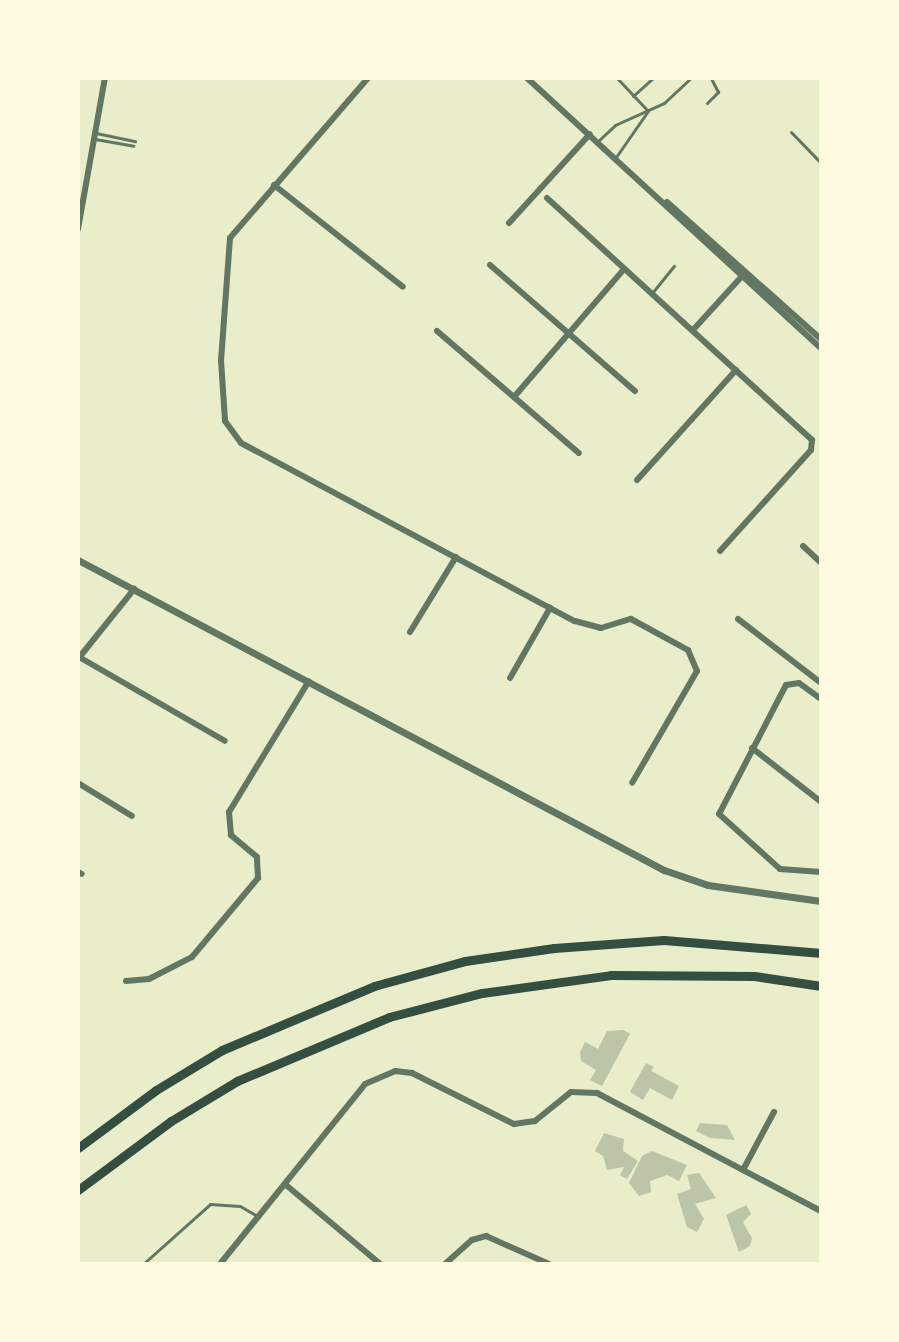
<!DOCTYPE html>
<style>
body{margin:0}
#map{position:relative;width:899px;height:1342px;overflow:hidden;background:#e9edc9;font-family:Commissioner,sans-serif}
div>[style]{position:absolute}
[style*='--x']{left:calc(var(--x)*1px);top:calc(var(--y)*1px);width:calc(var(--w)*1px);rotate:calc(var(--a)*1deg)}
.building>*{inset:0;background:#bcc5a7}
.service>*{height:3px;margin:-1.5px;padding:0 1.5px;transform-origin:1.5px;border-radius:1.5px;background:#617663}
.minor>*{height:6px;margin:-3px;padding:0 3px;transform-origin:3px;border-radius:3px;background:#617663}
.tertiary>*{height:7px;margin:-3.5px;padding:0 3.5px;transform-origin:3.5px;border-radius:3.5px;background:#617663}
.primary>*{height:9px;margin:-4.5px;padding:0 4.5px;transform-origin:4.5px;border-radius:4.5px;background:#344e41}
span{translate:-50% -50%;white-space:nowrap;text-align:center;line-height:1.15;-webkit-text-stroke:6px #fefae0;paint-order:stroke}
.frame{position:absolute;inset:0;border:80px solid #fefae0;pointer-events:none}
</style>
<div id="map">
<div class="building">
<div style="clip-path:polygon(624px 1030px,630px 1034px,602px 1086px,590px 1080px,596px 1070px,581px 1061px,580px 1052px,585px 1042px,598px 1049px,607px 1031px)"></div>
<div style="clip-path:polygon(646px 1063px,654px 1067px,651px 1071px,679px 1086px,672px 1100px,650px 1088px,643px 1100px,630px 1092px)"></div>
<div style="clip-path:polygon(700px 1123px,727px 1125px,735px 1140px,710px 1138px,696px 1131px)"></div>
<div style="clip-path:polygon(604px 1133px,624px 1139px,623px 1151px,638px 1161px,627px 1179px,620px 1175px,624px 1167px,607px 1170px,603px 1156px,595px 1151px)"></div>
<div style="clip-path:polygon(652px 1151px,687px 1165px,679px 1181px,667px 1175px,650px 1181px,651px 1192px,639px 1196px,629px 1183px,642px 1156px)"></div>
<div style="clip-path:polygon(699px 1173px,716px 1198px,695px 1204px,704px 1219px,697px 1232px,687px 1227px,677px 1194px,691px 1189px,687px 1175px)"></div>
<div style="clip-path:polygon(746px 1205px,751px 1214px,743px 1222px,752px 1238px,750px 1246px,739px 1252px,726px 1215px)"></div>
</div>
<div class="service">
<div style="--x:617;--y:78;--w:45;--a:46.8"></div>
<div style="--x:633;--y:96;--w:27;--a:-42"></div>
<div style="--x:707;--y:103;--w:16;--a:-45"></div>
<div style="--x:718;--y:92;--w:16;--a:-117"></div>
<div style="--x:791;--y:132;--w:43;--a:45.9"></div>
<div style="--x:96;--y:133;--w:40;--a:12"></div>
<div style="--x:95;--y:139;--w:39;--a:10"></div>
<div style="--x:598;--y:141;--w:23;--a:-43"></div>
<div style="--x:615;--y:125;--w:54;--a:-24.2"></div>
<div style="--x:664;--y:103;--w:37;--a:-43"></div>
<div style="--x:616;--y:157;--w:56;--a:-55.2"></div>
<div style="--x:652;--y:293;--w:35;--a:-51"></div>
<div style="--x:143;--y:1264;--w:90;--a:-41.8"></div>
<div style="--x:210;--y:1204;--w:30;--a:4"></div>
<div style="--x:240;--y:1206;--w:22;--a:30"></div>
</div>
<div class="minor">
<div style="--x:368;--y:78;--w:211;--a:130.8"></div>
<div style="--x:230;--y:238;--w:122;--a:94.2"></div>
<div style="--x:221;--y:360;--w:61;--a:86.2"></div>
<div style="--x:225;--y:421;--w:27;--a:54"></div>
<div style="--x:241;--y:443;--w:378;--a:28.1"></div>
<div style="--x:575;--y:621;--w:27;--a:15"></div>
<div style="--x:601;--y:628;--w:31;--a:-17"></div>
<div style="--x:631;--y:619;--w:65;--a:28.5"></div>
<div style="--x:688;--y:650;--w:23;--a:67"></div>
<div style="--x:697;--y:671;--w:129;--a:120.1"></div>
<div style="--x:527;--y:78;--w:399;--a:42.6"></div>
<div style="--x:274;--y:185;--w:164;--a:38.3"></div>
<div style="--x:547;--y:198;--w:359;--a:42.4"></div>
<div style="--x:812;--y:440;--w:10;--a:96"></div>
<div style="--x:811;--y:450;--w:136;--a:132"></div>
<div style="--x:667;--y:202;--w:206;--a:41.7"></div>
<div style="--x:509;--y:223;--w:120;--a:-47.7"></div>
<div style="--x:78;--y:229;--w:153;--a:-79.9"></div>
<div style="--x:490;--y:265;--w:192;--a:41"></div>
<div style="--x:693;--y:330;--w:76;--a:-47.7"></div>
<div style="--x:437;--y:331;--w:187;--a:40.7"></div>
<div style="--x:514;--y:397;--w:169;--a:-49.3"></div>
<div style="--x:637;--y:480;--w:148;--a:-48"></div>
<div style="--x:803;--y:546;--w:25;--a:43"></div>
<div style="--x:738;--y:619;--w:105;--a:37.6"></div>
<div style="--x:410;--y:632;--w:88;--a:-58.5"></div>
<div style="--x:79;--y:657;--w:168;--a:29.9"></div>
<div style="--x:78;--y:659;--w:90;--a:-51.3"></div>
<div style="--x:510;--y:678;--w:81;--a:-60.3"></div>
<div style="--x:821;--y:699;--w:27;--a:-144"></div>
<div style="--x:799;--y:683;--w:13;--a:171"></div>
<div style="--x:786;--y:685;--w:145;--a:117.4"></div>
<div style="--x:719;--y:814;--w:82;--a:42"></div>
<div style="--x:780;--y:869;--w:41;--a:4.2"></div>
<div style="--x:752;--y:748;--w:88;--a:38"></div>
<div style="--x:78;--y:783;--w:63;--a:31.4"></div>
<div style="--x:78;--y:872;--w:4;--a:27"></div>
<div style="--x:126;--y:981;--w:23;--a:-5"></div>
<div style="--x:149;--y:979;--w:48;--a:-27.1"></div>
<div style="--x:192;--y:957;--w:103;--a:-50.1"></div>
<div style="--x:258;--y:878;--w:21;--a:-93"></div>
<div style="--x:257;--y:857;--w:34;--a:-140"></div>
<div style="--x:231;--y:835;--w:23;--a:-95"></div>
<div style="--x:229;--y:812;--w:153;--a:-58.6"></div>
<div style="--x:743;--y:1170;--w:66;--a:-61.9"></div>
<div style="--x:286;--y:1185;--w:123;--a:40"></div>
<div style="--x:220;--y:1264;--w:231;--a:-51.1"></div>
<div style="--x:365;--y:1084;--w:33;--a:-23"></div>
<div style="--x:395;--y:1071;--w:17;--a:7"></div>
<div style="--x:412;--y:1073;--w:114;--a:26.6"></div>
<div style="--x:514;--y:1124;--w:21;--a:-8"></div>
<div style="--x:535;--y:1121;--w:46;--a:-38.9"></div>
<div style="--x:571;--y:1092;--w:26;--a:2"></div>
<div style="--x:597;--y:1093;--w:253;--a:27.8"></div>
<div style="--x:445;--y:1264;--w:36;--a:-42"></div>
<div style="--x:472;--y:1240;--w:15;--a:-16"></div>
<div style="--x:486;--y:1236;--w:69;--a:24"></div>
</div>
<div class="tertiary">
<div style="--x:78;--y:560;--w:663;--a:27.88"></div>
<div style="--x:664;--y:870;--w:46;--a:18.8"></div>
<div style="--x:708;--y:885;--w:114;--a:8.1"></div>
</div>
<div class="primary">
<div style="--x:78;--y:1148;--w:97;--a:-36.6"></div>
<div style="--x:156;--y:1090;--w:77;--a:-31.2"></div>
<div style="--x:222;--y:1050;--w:165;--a:-22.8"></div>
<div style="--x:374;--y:986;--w:94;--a:-15.4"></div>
<div style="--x:465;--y:961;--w:90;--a:-8.3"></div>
<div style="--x:554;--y:948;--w:110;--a:-4.2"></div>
<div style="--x:664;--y:940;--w:158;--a:4.7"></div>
<div style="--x:78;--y:1190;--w:116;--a:-36.6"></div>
<div style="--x:171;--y:1121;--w:77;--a:-31.2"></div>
<div style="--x:237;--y:1081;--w:165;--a:-22.8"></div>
<div style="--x:389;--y:1017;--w:96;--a:-14.5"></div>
<div style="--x:482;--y:993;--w:130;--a:-7.9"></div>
<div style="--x:611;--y:975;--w:143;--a:0.4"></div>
<div style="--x:754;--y:976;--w:68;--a:8.5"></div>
</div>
<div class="frame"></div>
</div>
